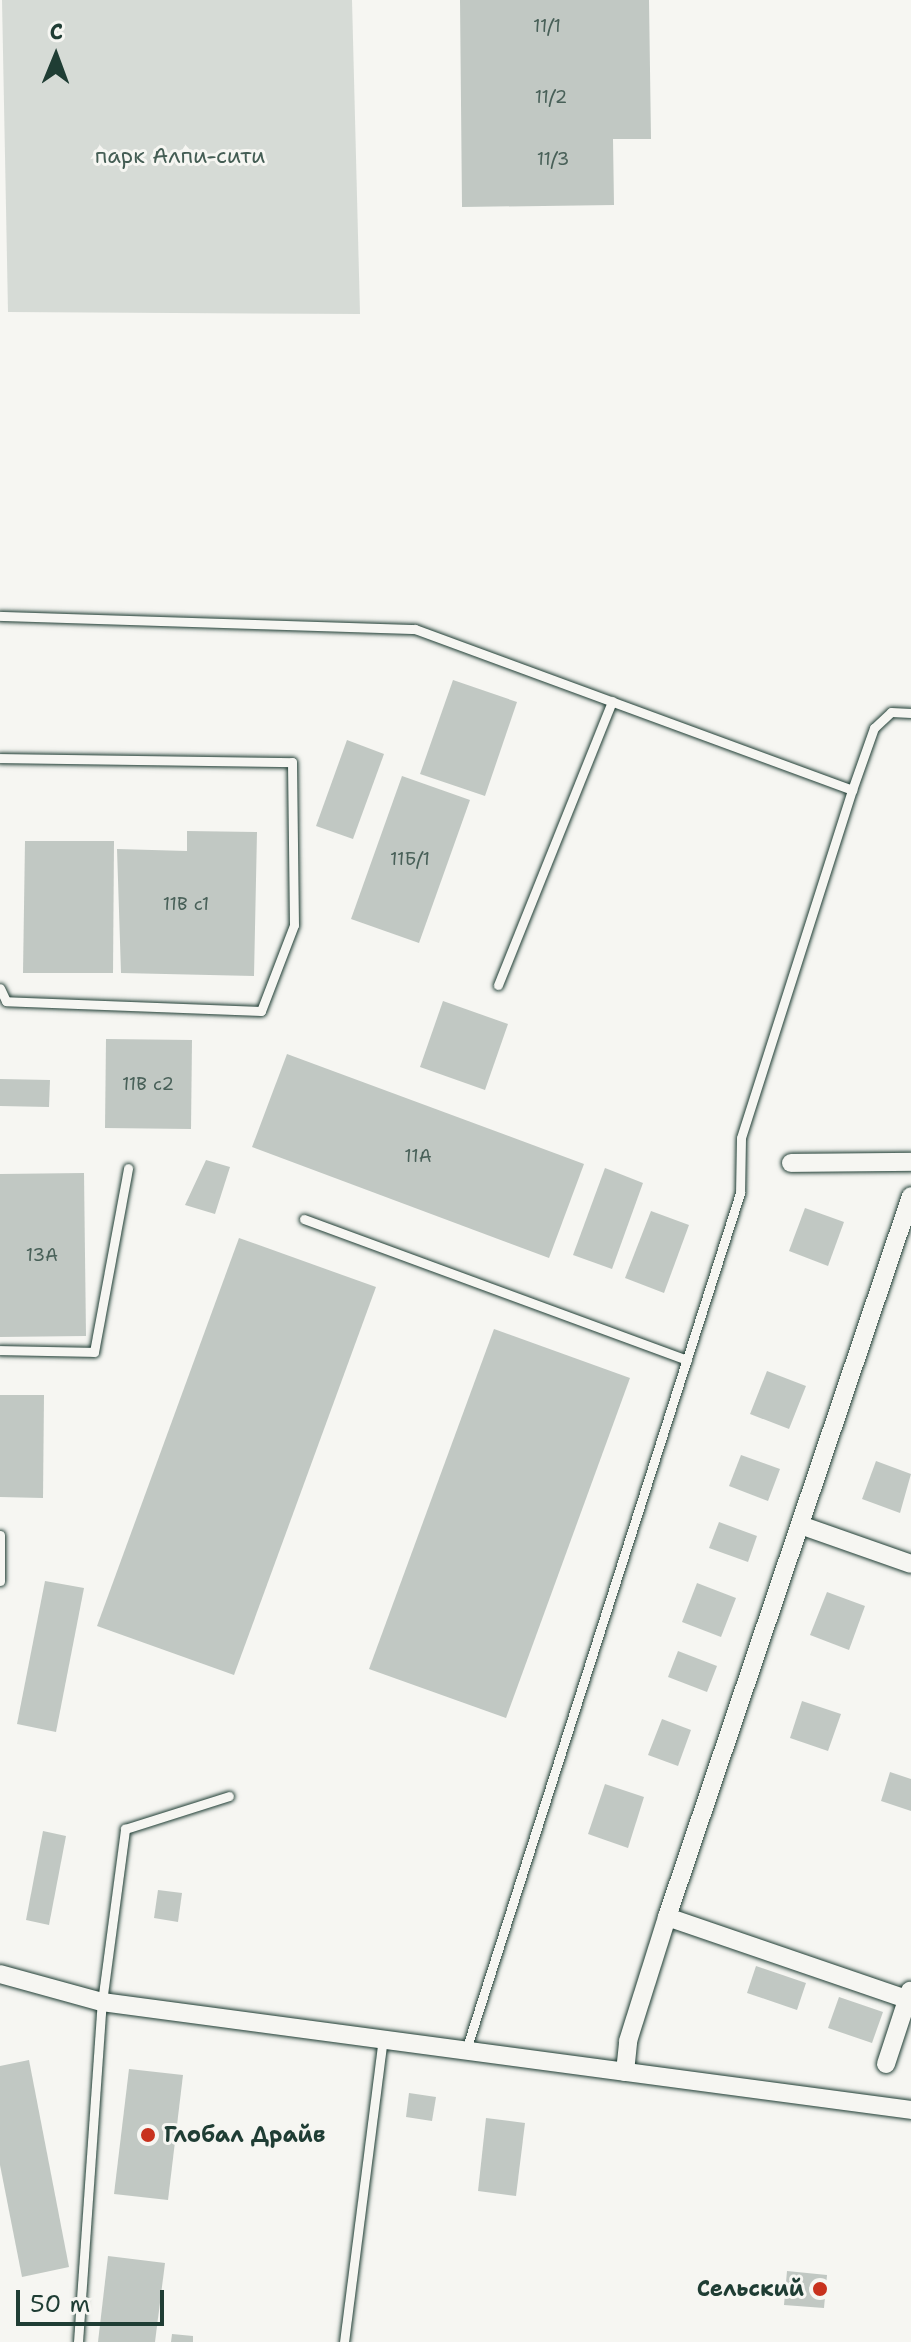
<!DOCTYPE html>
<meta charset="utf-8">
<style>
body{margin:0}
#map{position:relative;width:911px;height:2342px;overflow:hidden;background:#f6f6f2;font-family:"Shantell Sans",sans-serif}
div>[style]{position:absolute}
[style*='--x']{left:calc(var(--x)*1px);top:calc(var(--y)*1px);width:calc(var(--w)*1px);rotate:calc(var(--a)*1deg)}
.green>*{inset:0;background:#d6dbd6}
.building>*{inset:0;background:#c1c8c3}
.roads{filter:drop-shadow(0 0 2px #1f3d34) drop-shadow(0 0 2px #1f3d34)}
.service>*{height:9px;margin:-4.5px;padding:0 4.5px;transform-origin:4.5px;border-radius:4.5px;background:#f6f6f2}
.minor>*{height:18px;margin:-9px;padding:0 9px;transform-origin:9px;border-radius:9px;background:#f6f6f2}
.dots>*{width:22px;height:22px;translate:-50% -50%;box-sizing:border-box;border:4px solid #f6f6f2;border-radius:50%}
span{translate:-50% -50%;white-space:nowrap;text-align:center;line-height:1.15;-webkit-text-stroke:6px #f6f6f2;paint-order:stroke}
.number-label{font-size:18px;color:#486058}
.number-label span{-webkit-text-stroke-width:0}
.park-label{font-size:22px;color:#445d54}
.poi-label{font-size:22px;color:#1f3d34;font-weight:700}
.left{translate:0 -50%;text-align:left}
.right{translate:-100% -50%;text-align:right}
.north{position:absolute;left:16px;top:16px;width:80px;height:80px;-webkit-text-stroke:6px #f6f6f2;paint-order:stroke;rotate:1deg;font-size:22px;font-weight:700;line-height:32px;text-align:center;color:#1f3d34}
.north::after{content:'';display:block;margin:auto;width:28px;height:36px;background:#1f3d34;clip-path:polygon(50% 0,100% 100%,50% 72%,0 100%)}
.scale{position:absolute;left:16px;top:2290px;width:148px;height:36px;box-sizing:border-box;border:4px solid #1f3d34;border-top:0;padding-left:10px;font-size:24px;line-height:28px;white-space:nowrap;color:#1f3d34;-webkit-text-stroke:6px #f6f6f2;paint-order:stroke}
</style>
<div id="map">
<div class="green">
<div style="clip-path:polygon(2px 0,352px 0,360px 314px,8px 312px)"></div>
</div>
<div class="building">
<div style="clip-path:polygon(460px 0,649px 0,651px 139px,613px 139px,614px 205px,462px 207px)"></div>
<div style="clip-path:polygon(453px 680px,517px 702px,485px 796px,420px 774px)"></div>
<div style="clip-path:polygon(347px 740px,384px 754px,353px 839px,316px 826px)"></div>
<div style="clip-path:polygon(402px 776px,470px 800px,419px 943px,351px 919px)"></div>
<div style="clip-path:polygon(187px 831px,257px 832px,254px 976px,121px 973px,117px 849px,187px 851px)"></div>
<div style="clip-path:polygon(25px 841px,114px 841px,113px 973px,23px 973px)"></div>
<div style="clip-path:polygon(443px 1001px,508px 1024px,485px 1090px,420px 1067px)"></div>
<div style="clip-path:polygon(106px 1039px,192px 1040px,191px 1129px,105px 1128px)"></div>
<div style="clip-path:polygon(287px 1054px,584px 1164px,549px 1258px,252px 1147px)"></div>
<div style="clip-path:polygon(0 1079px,50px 1080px,49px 1107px,0 1106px)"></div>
<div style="clip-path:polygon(206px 1160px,230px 1167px,215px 1214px,185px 1205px)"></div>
<div style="clip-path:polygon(605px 1168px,643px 1183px,612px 1269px,573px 1255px)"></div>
<div style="clip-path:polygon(84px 1173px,86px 1336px,0 1337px,0 1174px)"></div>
<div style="clip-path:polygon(805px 1208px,844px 1222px,828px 1266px,789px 1251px)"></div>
<div style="clip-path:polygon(651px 1211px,689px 1225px,664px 1293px,625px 1278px)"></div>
<div style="clip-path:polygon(239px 1238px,376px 1287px,234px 1675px,97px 1626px)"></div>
<div style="clip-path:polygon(494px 1329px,630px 1378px,506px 1718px,369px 1669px)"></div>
<div style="clip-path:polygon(767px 1371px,806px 1386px,789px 1429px,750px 1414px)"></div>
<div style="clip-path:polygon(0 1395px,44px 1395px,43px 1498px,0 1497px)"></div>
<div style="clip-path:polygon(741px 1455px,780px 1469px,768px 1501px,729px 1486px)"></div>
<div style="clip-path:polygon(876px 1461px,911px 1474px,900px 1513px,862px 1499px)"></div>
<div style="clip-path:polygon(719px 1522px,757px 1536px,748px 1562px,709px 1548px)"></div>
<div style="clip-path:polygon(45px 1581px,84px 1588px,56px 1732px,17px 1724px)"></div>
<div style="clip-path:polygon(697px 1583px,736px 1598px,721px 1637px,682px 1622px)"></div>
<div style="clip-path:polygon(827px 1592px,865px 1606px,849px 1650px,810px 1635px)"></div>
<div style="clip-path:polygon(678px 1651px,717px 1666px,707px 1692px,668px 1677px)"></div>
<div style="clip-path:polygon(802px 1701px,841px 1714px,828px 1751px,790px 1738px)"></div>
<div style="clip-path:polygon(662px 1719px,691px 1730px,678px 1766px,648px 1755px)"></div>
<div style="clip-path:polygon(890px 1772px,911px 1779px,911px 1811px,881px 1801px)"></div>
<div style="clip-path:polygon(605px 1784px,644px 1797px,628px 1848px,588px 1834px)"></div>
<div style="clip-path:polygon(43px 1831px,66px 1836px,49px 1925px,26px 1920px)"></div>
<div style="clip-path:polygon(158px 1890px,182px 1893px,178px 1922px,154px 1918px)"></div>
<div style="clip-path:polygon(756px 1966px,806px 1983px,797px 2010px,747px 1993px)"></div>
<div style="clip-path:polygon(839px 1997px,883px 2012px,872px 2043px,828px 2028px)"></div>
<div style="clip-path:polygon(29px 2060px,69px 2267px,22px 2277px,0 2165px,0 2066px)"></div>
<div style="clip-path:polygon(129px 2069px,183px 2075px,168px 2200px,114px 2194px)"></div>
<div style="clip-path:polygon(409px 2093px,436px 2097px,432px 2121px,406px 2117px)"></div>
<div style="clip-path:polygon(486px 2118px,525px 2123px,516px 2196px,478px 2191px)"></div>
<div style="clip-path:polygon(108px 2256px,165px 2263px,155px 2342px,98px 2342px)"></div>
<div style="clip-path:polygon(787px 2271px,827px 2275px,824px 2308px,784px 2305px)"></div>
<div style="clip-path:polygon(172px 2334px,193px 2336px,193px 2342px,171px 2342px)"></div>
</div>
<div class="roads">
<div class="service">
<div style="--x:0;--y:616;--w:415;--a:1.8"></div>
<div style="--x:415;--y:629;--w:466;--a:20.2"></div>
<div style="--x:852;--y:790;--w:365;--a:107.7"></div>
<div style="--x:741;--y:1138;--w:55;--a:91"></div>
<div style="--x:740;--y:1193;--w:900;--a:107.73"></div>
<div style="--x:0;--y:758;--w:292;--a:0.8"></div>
<div style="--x:292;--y:762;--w:163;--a:89.3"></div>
<div style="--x:294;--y:925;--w:92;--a:111"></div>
<div style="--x:261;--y:1011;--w:255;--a:-177.8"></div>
<div style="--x:6;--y:1001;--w:14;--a:-115"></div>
<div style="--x:852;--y:790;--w:66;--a:-70.5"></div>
<div style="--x:874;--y:728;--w:23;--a:-43"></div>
<div style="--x:891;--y:712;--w:20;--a:3"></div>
<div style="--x:498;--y:985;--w:306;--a:-68.1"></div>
<div style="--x:304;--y:1219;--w:408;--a:20.2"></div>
<div style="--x:0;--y:1350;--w:94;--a:1.2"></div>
<div style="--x:94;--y:1352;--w:187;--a:-79.5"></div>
<div style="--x:0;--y:1535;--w:46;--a:90"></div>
<div style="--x:78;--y:2342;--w:341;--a:-86"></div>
<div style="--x:102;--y:2002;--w:175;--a:-82.4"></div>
<div style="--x:125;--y:1829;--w:109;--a:-17.6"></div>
<div style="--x:344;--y:2342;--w:307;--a:-82.7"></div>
</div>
<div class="minor">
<div style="--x:791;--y:1163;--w:120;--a:-0.5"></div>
<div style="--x:803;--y:1526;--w:114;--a:19.4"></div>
<div style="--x:667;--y:1917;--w:254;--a:18.9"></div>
<div style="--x:0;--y:1974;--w:106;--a:15.4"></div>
<div style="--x:102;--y:2002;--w:816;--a:7.6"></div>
<div style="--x:886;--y:2064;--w:77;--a:-71.8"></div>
<div style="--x:625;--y:2072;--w:31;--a:-84"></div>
<div style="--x:628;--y:2041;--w:130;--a:-72.5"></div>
<div style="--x:667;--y:1917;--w:761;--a:-71.3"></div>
</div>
</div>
<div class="dots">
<div style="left:148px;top:2135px;background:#c8321e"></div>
<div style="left:820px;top:2289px;background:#c8321e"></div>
</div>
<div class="number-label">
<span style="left:547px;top:26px">11/1</span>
<span style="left:551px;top:97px">11/2</span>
<span style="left:553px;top:159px">11/3</span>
<span style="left:410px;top:859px">11Б/1</span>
<span style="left:186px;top:904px">11В с1</span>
<span style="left:148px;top:1084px">11В с2</span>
<span style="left:418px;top:1156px">11А</span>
<span style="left:42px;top:1255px">13А</span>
</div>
<div class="park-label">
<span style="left:180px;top:156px">парк Алпи-сити</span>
</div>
<div class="poi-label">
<span class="left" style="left:164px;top:2135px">Глобал Драйв</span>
<span class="right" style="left:804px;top:2289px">Сельский</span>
</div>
<div class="north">С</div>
<div class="scale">50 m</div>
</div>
